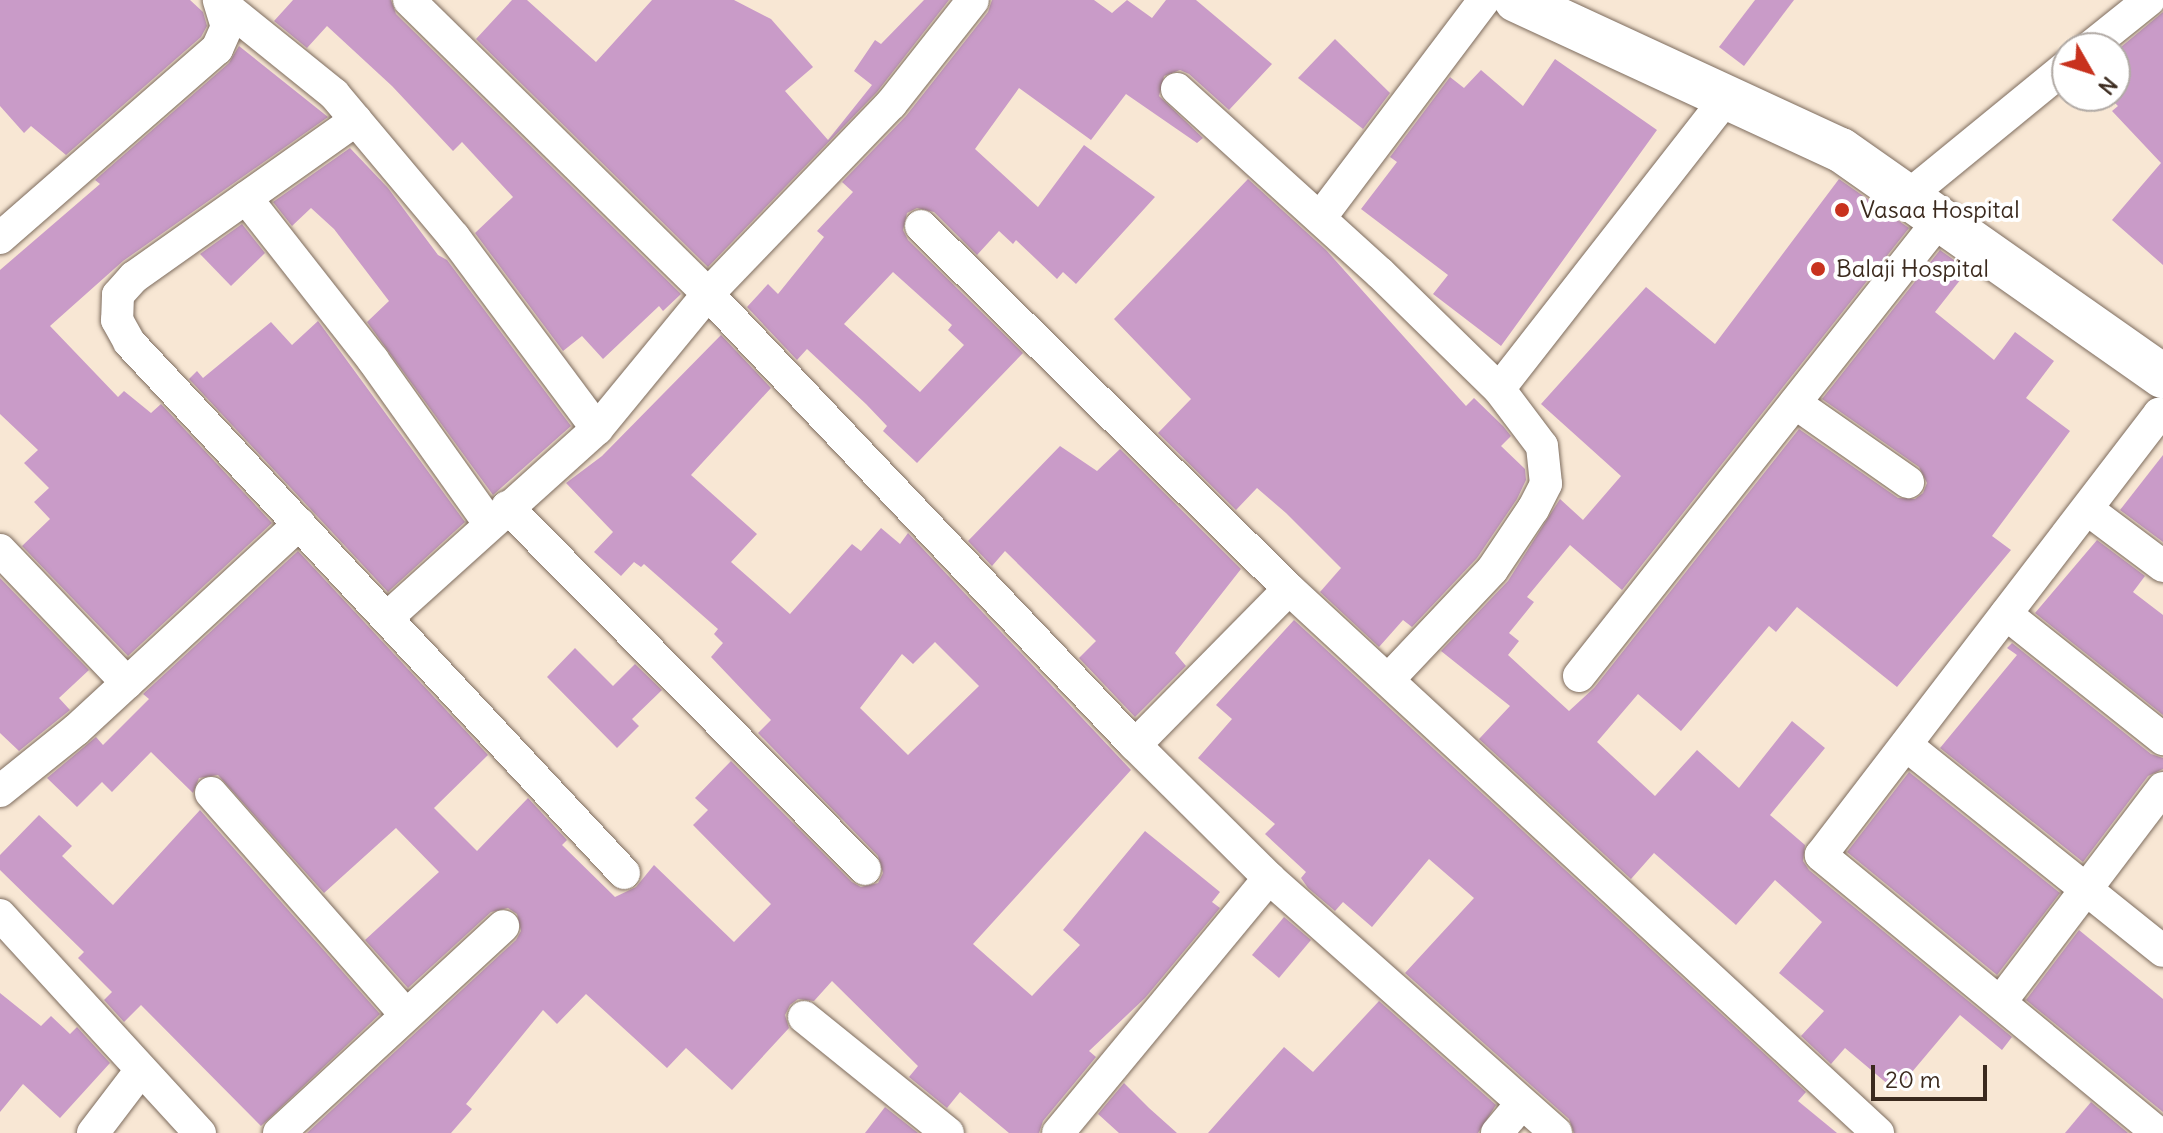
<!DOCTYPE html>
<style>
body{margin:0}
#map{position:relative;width:2163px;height:1133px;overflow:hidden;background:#f8e7d4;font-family:Delius,sans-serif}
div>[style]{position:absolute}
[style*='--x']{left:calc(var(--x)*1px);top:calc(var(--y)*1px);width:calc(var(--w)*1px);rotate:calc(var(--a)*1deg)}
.building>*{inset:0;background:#c99bc8}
.roads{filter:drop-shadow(0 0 2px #7d6c5e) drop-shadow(0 0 2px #7d6c5e)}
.street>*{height:32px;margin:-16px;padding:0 16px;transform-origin:16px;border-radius:16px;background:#fff}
.secondary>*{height:44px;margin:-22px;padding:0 22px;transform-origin:22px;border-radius:22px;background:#fff}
.dots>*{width:22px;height:22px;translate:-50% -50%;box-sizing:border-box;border:4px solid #fff;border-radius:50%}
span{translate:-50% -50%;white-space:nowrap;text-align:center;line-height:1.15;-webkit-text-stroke:8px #fff;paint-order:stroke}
.poi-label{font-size:24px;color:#3b2a1e}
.left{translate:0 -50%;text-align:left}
.north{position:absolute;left:2051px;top:32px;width:80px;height:80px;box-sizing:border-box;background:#fff;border:2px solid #b1aaa5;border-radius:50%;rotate:129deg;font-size:22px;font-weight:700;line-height:32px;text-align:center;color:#3b2a1e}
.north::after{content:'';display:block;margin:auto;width:28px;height:36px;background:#c8321e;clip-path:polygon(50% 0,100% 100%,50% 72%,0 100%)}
.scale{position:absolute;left:1871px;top:1065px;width:116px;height:36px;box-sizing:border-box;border:4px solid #3b2a1e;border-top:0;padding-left:10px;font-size:24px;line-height:28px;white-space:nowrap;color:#3b2a1e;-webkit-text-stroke:6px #fff;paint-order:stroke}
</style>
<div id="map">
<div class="building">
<div style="clip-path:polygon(0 0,190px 0,203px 12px,207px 26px,201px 37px,66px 155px,31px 126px,24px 133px,0 106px)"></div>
<div style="clip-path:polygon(293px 0,391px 0,396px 14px,681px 294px,663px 311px,659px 306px,603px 359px,582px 336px,563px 351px,475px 233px,513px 197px,462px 142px,453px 151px,392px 86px,327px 26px,307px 48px,274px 21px)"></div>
<div style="clip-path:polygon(512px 0,527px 0,596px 62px,652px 0,734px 0,771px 19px,813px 67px,785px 91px,828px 140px,872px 85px,854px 71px,875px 40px,881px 44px,924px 0,949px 0,877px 92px,708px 267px,476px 39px)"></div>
<div style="clip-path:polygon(evenodd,992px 0,1094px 0,1112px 13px,1127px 0,1152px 18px,1166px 0,1196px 0,1272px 64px,1229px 110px,1189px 74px,1180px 70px,1164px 76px,1159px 96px,1203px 138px,1197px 143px,1126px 94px,1091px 140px,1019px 88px,975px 149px,1038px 207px,1084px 145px,1155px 197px,1076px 284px,1063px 272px,1057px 279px,1016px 240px,1013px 244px,999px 231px,977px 255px,934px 212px,917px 208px,907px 213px,903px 230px,908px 240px,1023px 353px,917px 463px,883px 431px,887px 426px,866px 404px,807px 349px,797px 360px,747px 307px,768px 284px,778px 294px,824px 237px,817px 231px,853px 192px,842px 182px,906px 116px,988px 12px,992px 0,893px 272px,952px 325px,948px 330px,964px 345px,920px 392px,844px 324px,893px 272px)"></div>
<div style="clip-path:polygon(1755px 0,1794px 0,1744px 66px,1719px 47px)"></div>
<div style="clip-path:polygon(2163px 12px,2163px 265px,2112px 220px,2161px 163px,2112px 111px,2118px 106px,2108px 96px,2115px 96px,2115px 52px)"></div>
<div style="clip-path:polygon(1335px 39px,1390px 93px,1363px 129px,1298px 78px)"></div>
<div style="clip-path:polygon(239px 46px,328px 117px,123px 261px,50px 326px,118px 397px,124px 391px,151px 413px,161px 404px,272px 523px,128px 656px,22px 546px,50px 519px,34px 502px,49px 488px,24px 463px,38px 450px,0 414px,0 270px,100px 184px,95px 180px,229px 63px)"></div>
<div style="clip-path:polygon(1555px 59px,1657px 130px,1501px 346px,1433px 294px,1448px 275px,1361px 209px,1397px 162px,1390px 157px,1450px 77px,1464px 88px,1481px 70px,1523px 106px)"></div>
<div style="clip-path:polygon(350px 148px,388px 188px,438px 255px,447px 260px,571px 426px,493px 495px,367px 322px,389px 301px,334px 229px,311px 208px,292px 226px,273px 202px)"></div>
<div style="clip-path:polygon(1248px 179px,1326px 250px,1466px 406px,1474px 398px,1503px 426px,1511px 436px,1501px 446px,1525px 469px,1526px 480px,1517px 499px,1477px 558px,1412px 627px,1403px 620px,1379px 647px,1320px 592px,1341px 568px,1286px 513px,1257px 488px,1236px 510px,1158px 433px,1191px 399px,1114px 319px)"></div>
<div style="clip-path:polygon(1839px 179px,1909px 228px,1622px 590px,1570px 545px,1527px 597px,1534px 602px,1509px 633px,1519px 641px,1508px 655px,1569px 711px,1594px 688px,1799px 429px,1898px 498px,1915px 499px,1923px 493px,1927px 483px,1919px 467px,1822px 399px,1940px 250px,1968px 270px,1935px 312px,1994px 360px,2015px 332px,2054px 361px,2026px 398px,2070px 431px,1992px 536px,2011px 550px,1897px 687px,1797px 607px,1776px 632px,1769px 626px,1681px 731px,1638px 694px,1597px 742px,1655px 796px,1697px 750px,1739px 788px,1792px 721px,1825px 748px,1770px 815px,1805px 845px,1803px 861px,1809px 870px,2012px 1037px,2002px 1050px,1960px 1015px,1896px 1091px,1845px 1048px,1831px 1064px,1801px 1036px,1824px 1011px,1779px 973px,1822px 922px,1775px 880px,1736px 925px,1654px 853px,1631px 879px,1479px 739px,1510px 706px,1441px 651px,1508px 581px,1560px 499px,1583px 520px,1621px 476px,1541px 404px,1646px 287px,1715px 344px)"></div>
<div style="clip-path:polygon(242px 224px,265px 253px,231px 286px,200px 254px)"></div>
<div style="clip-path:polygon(318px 321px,465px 522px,388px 592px,189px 379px,197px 371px,203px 378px,271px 322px,292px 345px)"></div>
<div style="clip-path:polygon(evenodd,721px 335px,771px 388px,691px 475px,757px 534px,731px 562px,790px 614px,852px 544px,861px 551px,881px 528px,900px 544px,908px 533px,1131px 770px,973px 944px,1032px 996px,1080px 945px,1063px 930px,1145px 831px,1220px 892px,1212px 902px,1220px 908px,1145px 998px,1089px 1051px,1096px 1057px,1043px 1121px,1039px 1133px,1009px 1133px,960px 1092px,947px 1108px,909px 1077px,918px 1066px,832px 981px,814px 1001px,798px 999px,790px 1005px,785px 1015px,789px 1028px,732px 1090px,686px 1048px,667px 1068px,586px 994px,557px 1024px,543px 1010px,466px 1104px,472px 1109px,451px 1133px,307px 1133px,516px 940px,521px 931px,517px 914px,508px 908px,491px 912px,408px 988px,365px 940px,439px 872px,396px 828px,324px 893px,218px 775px,199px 778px,193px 793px,151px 752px,112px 792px,102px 782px,77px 807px,47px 778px,96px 737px,103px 745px,149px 699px,143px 694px,298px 551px,488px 755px,434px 808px,477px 851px,528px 798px,567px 840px,562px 845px,615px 897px,636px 887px,654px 865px,734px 942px,771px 904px,693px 825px,708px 810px,695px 798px,731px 761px,852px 882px,861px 887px,878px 883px,883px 873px,878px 856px,758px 733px,771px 720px,711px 657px,723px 643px,714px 634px,718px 629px,644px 564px,641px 567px,634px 562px,621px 576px,594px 552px,613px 532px,566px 483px,602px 456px,721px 335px,935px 642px,979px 686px,908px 755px,860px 708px,902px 654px,913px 664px,935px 642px)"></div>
<div style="clip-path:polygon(1060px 446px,1097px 471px,1120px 449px,1241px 569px,1175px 653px,1186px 666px,1135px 717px,1079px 658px,1096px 641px,1005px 551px,992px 566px,968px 541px)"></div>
<div style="clip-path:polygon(2163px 455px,2163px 542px,2120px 510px)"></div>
<div style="clip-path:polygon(2097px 540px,2145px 576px,2133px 592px,2163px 615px,2163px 715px,2035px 613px)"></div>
<div style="clip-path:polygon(0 578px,89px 670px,59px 698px,70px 710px,19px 751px,0 733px)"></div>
<div style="clip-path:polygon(1294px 620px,1806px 1092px,1798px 1101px,1837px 1133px,1574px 1133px,1569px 1119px,1405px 973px,1474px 898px,1429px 859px,1372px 927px,1343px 902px,1335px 911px,1308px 888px,1301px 878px,1306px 872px,1265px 834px,1275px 824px,1198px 758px,1232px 719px,1216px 705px)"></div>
<div style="clip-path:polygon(2012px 643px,2151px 754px,2163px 758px,2163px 769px,2148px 776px,2083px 862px,1940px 748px,2017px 655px,2007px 648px)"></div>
<div style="clip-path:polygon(575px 648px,613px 686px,635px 664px,662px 690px,632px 719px,639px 726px,617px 748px,547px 677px)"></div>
<div style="clip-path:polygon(1909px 772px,2060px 893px,1997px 975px,1847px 852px)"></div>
<div style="clip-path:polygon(200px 810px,380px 1014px,261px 1126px,141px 1005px,124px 1022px,104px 1000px,112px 992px,78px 958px,84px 952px,0 870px,0 855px,39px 815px,72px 846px,62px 856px,113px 905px)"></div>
<div style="clip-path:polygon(1284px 917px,1311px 940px,1279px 978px,1252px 955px)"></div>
<div style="clip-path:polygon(2079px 930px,2163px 999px,2163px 1112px,2026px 1000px)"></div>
<div style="clip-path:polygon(0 993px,41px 1026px,51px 1016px,70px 1034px,77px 1027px,110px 1063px,60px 1118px,23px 1084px,0 1112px)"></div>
<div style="clip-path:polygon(1379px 1001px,1496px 1105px,1478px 1133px,1208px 1133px,1284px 1047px,1313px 1072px)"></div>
<div style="clip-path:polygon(1124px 1083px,1149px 1108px,1177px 1133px,1119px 1133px,1098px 1114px)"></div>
<div style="clip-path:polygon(2091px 1102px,2128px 1133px,2065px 1133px)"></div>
<div style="clip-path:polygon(885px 1107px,918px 1133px,865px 1133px)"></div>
</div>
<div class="roads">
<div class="street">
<div style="--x:409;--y:0;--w:419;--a:44.5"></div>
<div style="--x:708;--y:294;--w:621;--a:46.57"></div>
<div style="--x:1135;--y:745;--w:189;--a:44.8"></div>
<div style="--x:1269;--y:878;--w:384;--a:41.6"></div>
<div style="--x:225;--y:6;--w:140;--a:38.9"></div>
<div style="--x:334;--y:94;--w:187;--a:50"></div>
<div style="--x:454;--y:237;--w:239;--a:53.3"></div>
<div style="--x:2089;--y:48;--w:77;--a:-38.7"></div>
<div style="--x:1177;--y:89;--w:274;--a:42.2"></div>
<div style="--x:1380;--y:273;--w:166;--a:44.3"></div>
<div style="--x:1499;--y:389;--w:71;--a:53"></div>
<div style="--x:1542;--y:446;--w:38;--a:84"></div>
<div style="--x:1546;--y:484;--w:28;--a:117"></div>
<div style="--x:1533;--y:509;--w:73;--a:123.9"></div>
<div style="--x:1492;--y:570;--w:150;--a:133.4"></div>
<div style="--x:356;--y:120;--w:272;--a:144.7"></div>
<div style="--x:134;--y:277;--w:24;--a:132"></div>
<div style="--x:118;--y:295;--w:25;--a:92"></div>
<div style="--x:117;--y:320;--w:25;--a:61"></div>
<div style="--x:129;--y:342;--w:726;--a:47.01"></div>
<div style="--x:1908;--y:196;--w:205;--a:-39.3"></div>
<div style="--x:246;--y:198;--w:206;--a:51.9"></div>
<div style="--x:373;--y:360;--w:200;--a:54.6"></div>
<div style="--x:1320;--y:218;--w:273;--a:-53"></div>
<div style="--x:921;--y:226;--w:517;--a:44.61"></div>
<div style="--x:1289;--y:589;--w:802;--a:42.73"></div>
<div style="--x:0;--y:238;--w:288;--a:-41.1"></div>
<div style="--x:217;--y:49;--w:24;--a:-66"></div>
<div style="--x:227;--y:27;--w:28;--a:-107"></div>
<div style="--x:1499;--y:389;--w:370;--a:-52"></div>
<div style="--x:1795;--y:403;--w:138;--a:35"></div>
<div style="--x:507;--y:507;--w:509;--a:45.32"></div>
<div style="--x:2087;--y:509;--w:95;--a:36.9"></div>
<div style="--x:0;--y:550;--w:184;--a:46.3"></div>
<div style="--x:2006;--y:614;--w:201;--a:38.5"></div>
<div style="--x:387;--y:618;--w:283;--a:-42"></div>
<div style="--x:597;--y:429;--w:175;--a:-50.6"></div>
<div style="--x:708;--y:294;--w:264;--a:-46.1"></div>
<div style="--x:891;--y:104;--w:132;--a:-51.7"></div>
<div style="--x:1579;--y:676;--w:582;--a:-51.69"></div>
<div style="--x:1135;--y:745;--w:219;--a:-45.4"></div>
<div style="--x:1906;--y:745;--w:329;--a:38.7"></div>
<div style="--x:0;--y:791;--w:97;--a:-38.8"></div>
<div style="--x:76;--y:730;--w:304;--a:-42.7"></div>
<div style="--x:211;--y:793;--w:295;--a:48.7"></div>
<div style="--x:0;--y:915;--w:296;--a:47.5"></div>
<div style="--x:2002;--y:1000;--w:266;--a:-52.8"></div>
<div style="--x:804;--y:1017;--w:185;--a:38.9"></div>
<div style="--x:93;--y:1133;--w:79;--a:-52.7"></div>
<div style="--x:279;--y:1133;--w:305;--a:-42.7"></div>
<div style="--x:1058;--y:1133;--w:331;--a:-50.4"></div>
<div style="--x:1497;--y:1133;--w:38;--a:-50"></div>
<div style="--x:2158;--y:1133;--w:437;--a:-140.5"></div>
<div style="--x:1821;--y:855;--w:556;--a:-52.53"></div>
<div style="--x:2159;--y:414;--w:5;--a:37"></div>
</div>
<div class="secondary">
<div style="--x:1516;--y:0;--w:358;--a:24.8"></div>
<div style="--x:1841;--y:150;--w:393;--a:35.1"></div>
</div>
</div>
<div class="dots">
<div style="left:1842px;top:210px;background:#c8321e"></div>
<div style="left:1818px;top:269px;background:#c8321e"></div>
</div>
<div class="poi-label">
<span class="left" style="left:1860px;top:210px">Vasaa Hospital</span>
<span class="left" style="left:1836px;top:269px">Balaji Hospital</span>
</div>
<div class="north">N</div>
<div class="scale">20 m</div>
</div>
